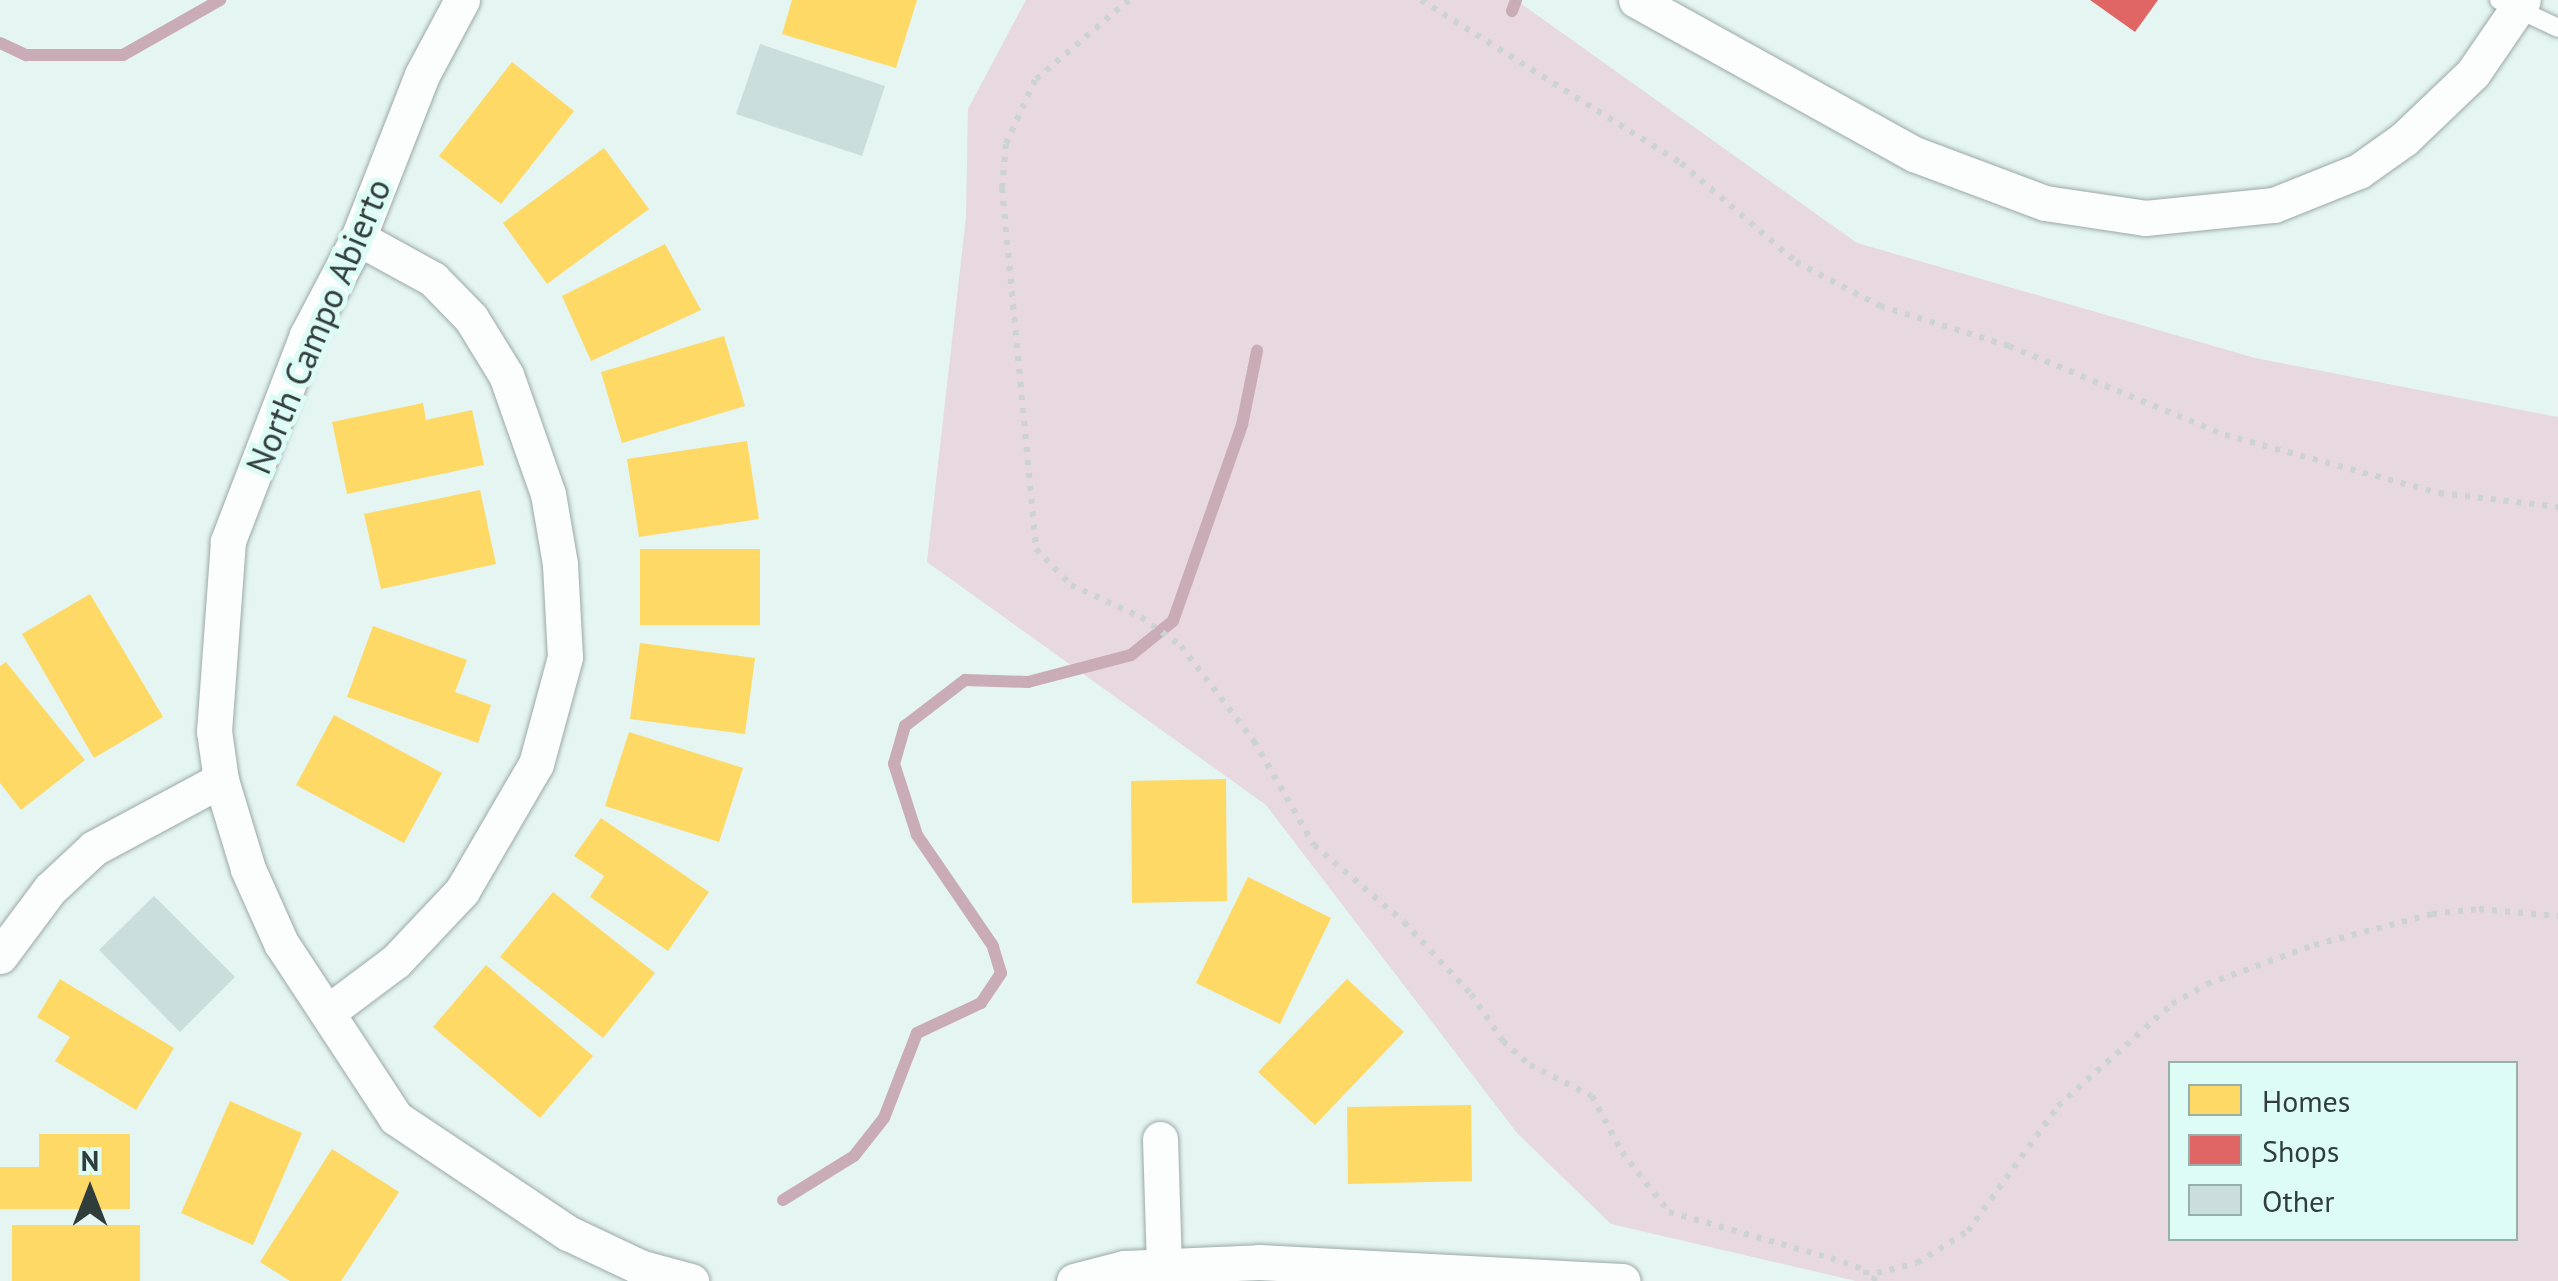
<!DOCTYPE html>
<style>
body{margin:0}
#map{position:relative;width:2558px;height:1281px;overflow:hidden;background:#e4f5f2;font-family:"PT Sans",sans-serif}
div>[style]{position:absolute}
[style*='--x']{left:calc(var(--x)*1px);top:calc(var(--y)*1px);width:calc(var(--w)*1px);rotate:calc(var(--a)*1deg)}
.green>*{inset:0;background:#e8d8df}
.homes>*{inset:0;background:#ffd966}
.shops>*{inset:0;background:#e06666}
.stream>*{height:12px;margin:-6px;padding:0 6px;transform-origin:6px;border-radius:6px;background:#caacb7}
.building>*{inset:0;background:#cadedb}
.path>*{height:6px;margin-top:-3px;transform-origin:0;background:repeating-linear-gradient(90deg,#ccd3d2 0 5px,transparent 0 13px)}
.roads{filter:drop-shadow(0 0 2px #9ca9a7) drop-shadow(0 0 2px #9ca9a7)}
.lane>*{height:18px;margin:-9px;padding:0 9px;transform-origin:9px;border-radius:9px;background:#fbfefd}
.street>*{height:35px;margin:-17.5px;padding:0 17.5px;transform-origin:17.5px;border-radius:17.5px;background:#fbfefd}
span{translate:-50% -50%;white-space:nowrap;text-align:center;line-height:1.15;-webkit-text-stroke:10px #ddfcf6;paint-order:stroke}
.street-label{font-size:35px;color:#313d3b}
.legend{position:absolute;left:2168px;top:1061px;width:350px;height:180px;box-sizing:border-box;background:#ddfcf6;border:2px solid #98b0ab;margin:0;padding:12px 18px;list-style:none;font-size:30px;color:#313d3b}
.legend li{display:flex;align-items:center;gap:20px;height:50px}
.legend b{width:50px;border:2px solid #98b0ab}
.north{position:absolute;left:40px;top:1141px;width:100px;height:100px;-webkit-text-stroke:8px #ddfcf6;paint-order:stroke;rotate:0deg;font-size:28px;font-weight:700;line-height:40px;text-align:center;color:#313d3b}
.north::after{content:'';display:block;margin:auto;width:35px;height:45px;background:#313d3b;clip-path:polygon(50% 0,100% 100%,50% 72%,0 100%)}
</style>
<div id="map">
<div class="green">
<div style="clip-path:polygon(evenodd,1026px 0,1516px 0,1857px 243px,2255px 358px,2558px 417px,2558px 1281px,1856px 1281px,1611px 1224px,1517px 1133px,1266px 805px,927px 562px,966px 217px,968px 109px,1026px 0,2170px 1064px,2516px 1064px,2516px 1238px,2170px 1238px,2170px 1064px)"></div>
</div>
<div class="homes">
<div style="clip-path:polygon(792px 0,917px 0,896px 68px,782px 34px)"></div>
<div style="clip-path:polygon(512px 62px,574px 111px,501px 204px,439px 156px)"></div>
<div style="clip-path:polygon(604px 148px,649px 209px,547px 284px,503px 223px)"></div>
<div style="clip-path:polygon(665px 244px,701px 310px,591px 361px,562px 296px)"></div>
<div style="clip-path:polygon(724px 336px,745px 406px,622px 443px,601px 372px)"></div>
<div style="clip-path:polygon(423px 403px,426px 420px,472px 410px,484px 465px,347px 494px,332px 422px)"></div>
<div style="clip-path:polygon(747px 441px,759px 519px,639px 537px,627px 459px)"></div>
<div style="clip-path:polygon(480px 490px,496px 564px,381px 589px,364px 514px)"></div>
<div style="clip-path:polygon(640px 549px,760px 549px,760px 625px,640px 625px)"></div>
<div style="clip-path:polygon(90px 594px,163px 717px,94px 758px,22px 634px)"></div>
<div style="clip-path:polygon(373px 626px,467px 660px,455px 692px,491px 705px,478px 743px,347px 697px)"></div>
<div style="clip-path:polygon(640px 643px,755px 658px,745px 734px,630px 719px)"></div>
<div style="clip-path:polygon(6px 662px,85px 760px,21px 810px,0 783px,0 666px)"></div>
<div style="clip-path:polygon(334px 715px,442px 773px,404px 843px,296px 785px)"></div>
<div style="clip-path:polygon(629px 732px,743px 768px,719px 842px,605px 806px)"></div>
<div style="clip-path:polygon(1226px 779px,1227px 901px,1132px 903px,1131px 781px)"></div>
<div style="clip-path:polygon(601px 818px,709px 892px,668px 951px,590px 897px,604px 876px,574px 856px)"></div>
<div style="clip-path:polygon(1248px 877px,1331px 918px,1280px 1024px,1196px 983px)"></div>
<div style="clip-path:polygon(553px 892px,655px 973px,603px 1038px,500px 957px)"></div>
<div style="clip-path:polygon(486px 965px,593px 1056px,540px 1118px,433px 1027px)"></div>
<div style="clip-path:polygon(60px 979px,174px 1048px,136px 1110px,55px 1061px,70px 1037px,37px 1017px)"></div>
<div style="clip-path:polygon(1347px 979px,1404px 1032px,1315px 1125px,1258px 1072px)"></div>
<div style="clip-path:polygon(230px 1101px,302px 1133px,253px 1245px,181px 1213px)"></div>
<div style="clip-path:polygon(1471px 1105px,1472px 1181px,1348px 1184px,1347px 1107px)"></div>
<div style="clip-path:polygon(39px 1134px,130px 1134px,130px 1209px,0 1209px,0 1167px,39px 1167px)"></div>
<div style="clip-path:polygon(332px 1149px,399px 1192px,341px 1281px,290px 1281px,260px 1262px)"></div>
<div style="clip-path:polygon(12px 1225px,140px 1225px,140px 1281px,12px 1281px)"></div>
</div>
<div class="shops">
<div style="clip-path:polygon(2090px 0,2158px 0,2135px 32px)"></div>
</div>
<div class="stream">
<div style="--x:1512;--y:11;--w:12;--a:-70"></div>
<div style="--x:0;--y:43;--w:29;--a:25"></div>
<div style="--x:26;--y:55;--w:97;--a:0"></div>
<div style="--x:123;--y:55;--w:112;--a:-29.6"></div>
<div style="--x:783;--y:1200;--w:84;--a:-31.8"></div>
<div style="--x:854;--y:1156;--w:48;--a:-51.7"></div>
<div style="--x:884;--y:1118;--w:91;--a:-68.8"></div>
<div style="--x:917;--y:1033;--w:71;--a:-25.1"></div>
<div style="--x:981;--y:1003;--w:36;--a:-56"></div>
<div style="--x:1001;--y:973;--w:28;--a:-107"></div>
<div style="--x:993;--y:946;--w:135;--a:-124.4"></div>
<div style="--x:917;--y:835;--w:75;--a:-107.9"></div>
<div style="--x:894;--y:764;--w:40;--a:-74"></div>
<div style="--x:905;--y:726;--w:76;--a:-37.5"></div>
<div style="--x:965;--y:680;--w:63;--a:1.8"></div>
<div style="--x:1028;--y:682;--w:106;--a:-14.7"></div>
<div style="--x:1131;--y:655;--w:54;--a:-39"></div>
<div style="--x:1173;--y:621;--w:208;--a:-70.6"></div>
<div style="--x:1242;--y:425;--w:76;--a:-78.5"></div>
</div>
<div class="building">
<div style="clip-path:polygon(760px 44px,885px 86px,862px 156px,736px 114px)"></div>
<div style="clip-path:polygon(154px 896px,235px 977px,180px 1032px,99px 950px)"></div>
</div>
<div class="path">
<div style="--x:1129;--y:0;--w:123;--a:139.6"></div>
<div style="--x:1035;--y:80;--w:70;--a:114.4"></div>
<div style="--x:1006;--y:144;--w:44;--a:95.2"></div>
<div style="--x:1002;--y:188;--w:363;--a:84.6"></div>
<div style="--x:1036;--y:549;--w:50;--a:45.8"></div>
<div style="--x:1071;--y:585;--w:77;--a:24.6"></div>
<div style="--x:1141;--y:617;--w:49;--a:35.9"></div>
<div style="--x:1181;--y:646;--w:120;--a:52.5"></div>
<div style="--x:1254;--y:741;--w:120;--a:60"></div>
<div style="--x:1314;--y:845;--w:118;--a:40.5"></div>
<div style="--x:1404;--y:922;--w:98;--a:47.1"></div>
<div style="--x:1471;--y:994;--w:57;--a:55.8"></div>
<div style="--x:1503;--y:1041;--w:36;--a:42"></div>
<div style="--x:1530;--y:1065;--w:69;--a:26.6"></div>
<div style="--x:1592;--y:1096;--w:64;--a:61.8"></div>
<div style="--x:1622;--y:1152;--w:76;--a:51.9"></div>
<div style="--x:1669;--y:1212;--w:168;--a:15.9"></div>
<div style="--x:1831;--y:1258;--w:37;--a:19"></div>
<div style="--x:1866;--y:1270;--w:11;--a:85"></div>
<div style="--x:1421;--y:0;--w:307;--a:32.1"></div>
<div style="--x:1681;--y:163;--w:152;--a:40.7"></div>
<div style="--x:1796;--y:262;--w:95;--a:27.6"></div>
<div style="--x:1880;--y:306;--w:135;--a:17.2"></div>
<div style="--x:2009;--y:346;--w:234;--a:22.4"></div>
<div style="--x:2225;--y:435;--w:222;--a:15.2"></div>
<div style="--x:2439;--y:493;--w:120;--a:6.7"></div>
<div style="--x:1873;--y:1281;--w:9;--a:-63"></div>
<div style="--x:1877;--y:1273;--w:41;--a:-14"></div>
<div style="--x:1917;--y:1263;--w:60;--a:-32.1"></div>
<div style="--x:1968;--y:1231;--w:154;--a:-54.2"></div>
<div style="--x:2058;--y:1106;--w:153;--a:-41.8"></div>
<div style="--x:2172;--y:1004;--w:40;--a:-29.7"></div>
<div style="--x:2207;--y:984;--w:114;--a:-20"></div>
<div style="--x:2314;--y:945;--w:122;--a:-14.7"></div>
<div style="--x:2432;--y:914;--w:47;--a:-6.1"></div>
<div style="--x:2479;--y:909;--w:79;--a:5.1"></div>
</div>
<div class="roads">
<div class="lane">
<div style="--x:2499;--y:0;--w:65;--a:25.4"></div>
</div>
<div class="street">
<div style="--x:462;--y:0;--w:85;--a:118.1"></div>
<div style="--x:422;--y:75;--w:175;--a:111.4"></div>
<div style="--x:358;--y:238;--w:110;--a:117.7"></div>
<div style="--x:307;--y:335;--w:221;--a:111"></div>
<div style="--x:228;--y:541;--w:191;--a:94.2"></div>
<div style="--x:214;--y:731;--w:49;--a:81.9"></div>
<div style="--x:221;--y:780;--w:93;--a:73.1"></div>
<div style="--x:248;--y:869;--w:81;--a:66"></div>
<div style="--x:281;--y:943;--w:209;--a:56.7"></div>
<div style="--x:396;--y:1118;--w:207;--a:33.8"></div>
<div style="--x:568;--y:1233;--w:82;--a:25.3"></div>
<div style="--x:642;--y:1268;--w:51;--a:14.9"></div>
<div style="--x:1636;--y:0;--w:318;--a:29"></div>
<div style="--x:1914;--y:154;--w:140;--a:20.5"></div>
<div style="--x:2045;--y:203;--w:101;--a:8.5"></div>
<div style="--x:2145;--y:218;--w:130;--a:-5.8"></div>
<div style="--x:2274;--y:205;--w:92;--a:-21.8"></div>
<div style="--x:2359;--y:171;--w:55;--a:-35.4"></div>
<div style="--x:2404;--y:139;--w:95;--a:-43.7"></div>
<div style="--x:2473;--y:73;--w:88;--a:-55.6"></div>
<div style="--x:0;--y:956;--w:84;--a:-53.3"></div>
<div style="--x:50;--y:889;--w:60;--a:-43"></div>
<div style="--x:94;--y:848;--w:144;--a:-28.2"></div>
<div style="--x:328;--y:1012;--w:85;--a:-36.9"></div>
<div style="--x:396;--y:961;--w:96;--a:-46.7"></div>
<div style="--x:462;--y:891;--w:147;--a:-59.8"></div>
<div style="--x:536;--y:764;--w:111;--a:-74.8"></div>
<div style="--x:565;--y:657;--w:93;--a:-93.1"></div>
<div style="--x:560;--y:564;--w:71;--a:-99.7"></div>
<div style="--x:548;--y:494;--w:126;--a:-109.4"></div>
<div style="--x:506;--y:375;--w:67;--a:-121.6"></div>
<div style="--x:471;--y:318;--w:54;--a:-134.3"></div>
<div style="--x:433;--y:279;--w:85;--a:-151.3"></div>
<div style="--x:1160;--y:1139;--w:127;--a:88.2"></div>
<div style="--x:1074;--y:1281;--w:52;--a:-14.6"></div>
<div style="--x:1124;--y:1268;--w:135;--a:-2.5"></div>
<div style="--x:1259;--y:1262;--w:364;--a:3"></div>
</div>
</div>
<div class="street-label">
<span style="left:318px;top:326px;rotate:-67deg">North Campo Abierto</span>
</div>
<ul class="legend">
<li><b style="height:28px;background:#ffd966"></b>Homes</li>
<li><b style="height:28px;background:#e06666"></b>Shops</li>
<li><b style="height:28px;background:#cadedb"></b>Other</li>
</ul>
<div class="north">N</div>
</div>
